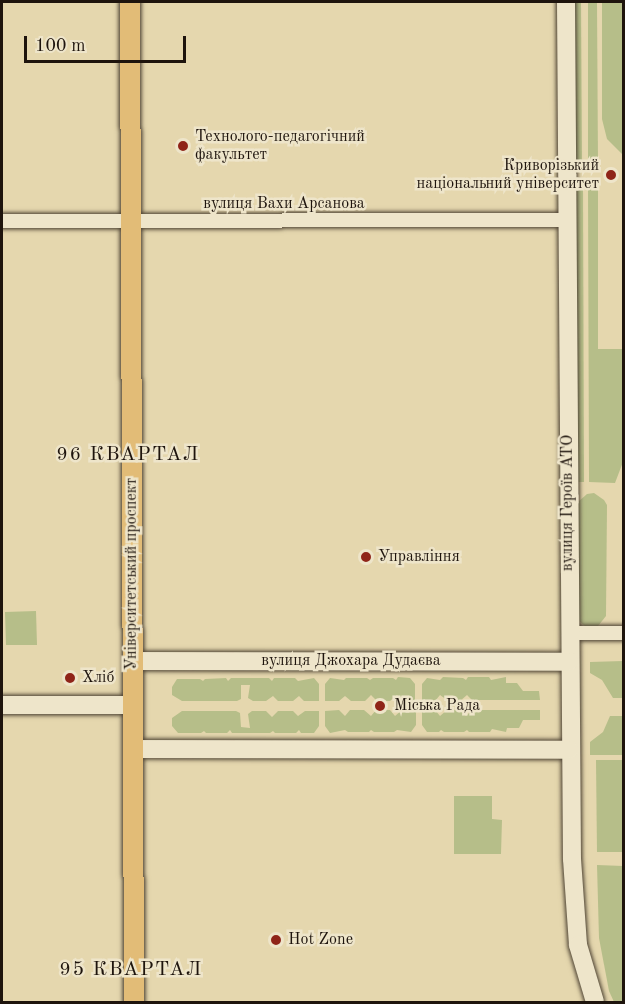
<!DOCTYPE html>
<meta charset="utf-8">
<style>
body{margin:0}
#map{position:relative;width:625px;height:1004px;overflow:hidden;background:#e5d7ae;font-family:"Old Standard TT",serif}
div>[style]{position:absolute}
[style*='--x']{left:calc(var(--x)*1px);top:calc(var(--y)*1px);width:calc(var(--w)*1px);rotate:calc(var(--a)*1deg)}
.green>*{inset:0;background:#b6be89}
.roads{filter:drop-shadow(0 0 2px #504535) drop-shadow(0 0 2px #504535)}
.street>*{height:14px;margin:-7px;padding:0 7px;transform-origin:7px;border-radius:7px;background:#eee5ca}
.secondary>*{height:18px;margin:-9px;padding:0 9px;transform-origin:9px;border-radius:9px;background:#eee5ca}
.primary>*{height:20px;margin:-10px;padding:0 10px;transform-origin:10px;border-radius:10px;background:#e2bc77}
.dots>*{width:16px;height:16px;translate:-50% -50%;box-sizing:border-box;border:3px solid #eee5ca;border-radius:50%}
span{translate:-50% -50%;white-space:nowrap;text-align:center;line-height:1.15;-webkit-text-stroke:5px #eee5ca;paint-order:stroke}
.poi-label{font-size:16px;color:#1e140d}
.left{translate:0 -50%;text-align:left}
.right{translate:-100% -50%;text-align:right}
.street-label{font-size:16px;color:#1e140d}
.quarter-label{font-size:20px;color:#1e140d;letter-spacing:1.5px}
.frame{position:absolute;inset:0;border:3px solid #1e140d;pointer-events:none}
.scale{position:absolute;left:24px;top:36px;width:162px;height:27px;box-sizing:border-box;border:3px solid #1e140d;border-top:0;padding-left:8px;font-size:18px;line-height:21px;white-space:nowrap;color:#1e140d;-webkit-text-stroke:4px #eee5ca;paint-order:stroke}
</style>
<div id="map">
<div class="green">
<div style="clip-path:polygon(574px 2px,581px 2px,582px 166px,576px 166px)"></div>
<div style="clip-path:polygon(588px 2px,597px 2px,598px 166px,588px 166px)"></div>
<div style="clip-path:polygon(602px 2px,623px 2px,623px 155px,607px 139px,602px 119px)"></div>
<div style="clip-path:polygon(576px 184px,583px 184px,584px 482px,577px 482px)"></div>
<div style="clip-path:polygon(588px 184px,598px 185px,598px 349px,623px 349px,623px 462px,615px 483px,589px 482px)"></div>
<div style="clip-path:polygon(594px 493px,604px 500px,607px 505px,606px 616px,598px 626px,586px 627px,577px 619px,578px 502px,587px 494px)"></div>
<div style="clip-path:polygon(36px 611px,37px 645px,6px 645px,5px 612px)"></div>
<div style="clip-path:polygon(623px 661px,623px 698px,613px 698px,602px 680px,590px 673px,590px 662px)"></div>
<div style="clip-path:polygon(398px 677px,410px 678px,415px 684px,415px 701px,402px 701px,397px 695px,390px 701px,377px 701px,371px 695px,365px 701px,351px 701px,345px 696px,339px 701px,325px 701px,325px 684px,330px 678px,344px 680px,346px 678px,367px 678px,370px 680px,373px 678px,393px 678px,396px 680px)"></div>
<div style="clip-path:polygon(443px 677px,463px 678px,466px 680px,468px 677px,489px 677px,491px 680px,506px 677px,506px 683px,517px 683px,523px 691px,539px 691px,540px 700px,472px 700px,467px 695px,460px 701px,447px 700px,440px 695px,435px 701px,422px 701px,422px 684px,427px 678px,440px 680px)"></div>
<div style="clip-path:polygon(226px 678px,228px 681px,231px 678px,269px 678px,272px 681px,274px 678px,295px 678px,298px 681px,314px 678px,319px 684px,319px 701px,304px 701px,299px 696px,293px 701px,278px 701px,273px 696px,266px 701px,253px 701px,248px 698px,250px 685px,241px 685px,241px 699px,237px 701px,182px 701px,172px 695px,172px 687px,177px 679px,200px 679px,203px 681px,205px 679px)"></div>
<div style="clip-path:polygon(339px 710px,345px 716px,350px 710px,364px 710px,371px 716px,376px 710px,390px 710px,395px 716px,402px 710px,416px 710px,416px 725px,411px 732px,397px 730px,394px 732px,374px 732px,371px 730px,369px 732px,348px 732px,345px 730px,330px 733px,325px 726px,325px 711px)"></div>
<div style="clip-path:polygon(422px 710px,435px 710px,440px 716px,447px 710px,460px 710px,466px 716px,472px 710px,540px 710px,540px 720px,523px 720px,519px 728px,507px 728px,506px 732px,492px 729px,490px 732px,469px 732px,467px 730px,464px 732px,444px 732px,441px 730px,439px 732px,427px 732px,422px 725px)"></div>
<div style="clip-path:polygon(182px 711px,236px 711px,240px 713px,241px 727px,250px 728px,248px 714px,252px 711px,266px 711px,272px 717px,278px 711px,293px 711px,298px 716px,305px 711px,319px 711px,319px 726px,314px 733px,301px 733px,299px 730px,296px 733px,275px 733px,273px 731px,270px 733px,232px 733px,230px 730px,227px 733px,206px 733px,204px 731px,201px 733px,178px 733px,172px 726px,172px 718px)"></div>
<div style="clip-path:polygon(610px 716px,623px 716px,623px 755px,590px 755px,590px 742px,603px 732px)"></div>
<div style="clip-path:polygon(596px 760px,623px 760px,623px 852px,597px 852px)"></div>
<div style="clip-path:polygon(454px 796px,492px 796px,492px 819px,502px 820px,501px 854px,454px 854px)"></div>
<div style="clip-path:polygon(597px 865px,623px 866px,623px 1002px,614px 1002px,609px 991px,599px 938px)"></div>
</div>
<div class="roads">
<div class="street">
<div style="--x:2;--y:221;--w:565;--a:-0.1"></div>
<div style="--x:569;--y:633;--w:55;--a:0"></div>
</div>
<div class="secondary">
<div style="--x:566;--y:2;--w:857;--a:89.6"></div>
<div style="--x:572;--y:859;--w:86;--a:86"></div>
<div style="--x:578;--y:945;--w:59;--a:73.4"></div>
<div style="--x:132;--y:661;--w:437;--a:0.1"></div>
<div style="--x:2;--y:705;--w:131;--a:0"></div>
<div style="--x:133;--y:749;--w:436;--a:0.1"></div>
</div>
<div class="primary">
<div style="--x:130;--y:2;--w:1000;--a:89.77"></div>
</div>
</div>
<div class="dots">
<div style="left:183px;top:146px;background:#8f2418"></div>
<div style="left:611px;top:175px;background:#8f2418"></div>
<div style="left:366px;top:557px;background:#8f2418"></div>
<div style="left:70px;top:678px;background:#8f2418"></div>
<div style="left:380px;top:706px;background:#8f2418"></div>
<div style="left:276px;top:940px;background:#8f2418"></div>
</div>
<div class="poi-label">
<span class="left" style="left:195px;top:146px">Технолого-педагогічний<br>факультет</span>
<span class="right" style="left:599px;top:175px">Криворізький<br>національний університет</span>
<span class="left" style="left:378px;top:557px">Управління</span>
<span class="left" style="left:82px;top:678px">Хліб</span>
<span class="left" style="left:394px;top:706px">Міська Рада</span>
<span class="left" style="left:288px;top:940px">Hot Zone</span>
</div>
<div class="street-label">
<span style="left:284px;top:204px">вулиця Вахи Арсанова</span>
<span style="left:568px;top:503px;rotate:-90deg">вулиця Героїв АТО</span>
<span style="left:132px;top:574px;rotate:-90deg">Університетський проспект</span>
<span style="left:351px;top:661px">вулиця Джохара Дудаєва</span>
</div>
<div class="quarter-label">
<span style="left:128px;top:455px">96 КВАРТАЛ</span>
<span style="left:131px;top:970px">95 КВАРТАЛ</span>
</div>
<div class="frame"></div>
<div class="scale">100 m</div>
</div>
